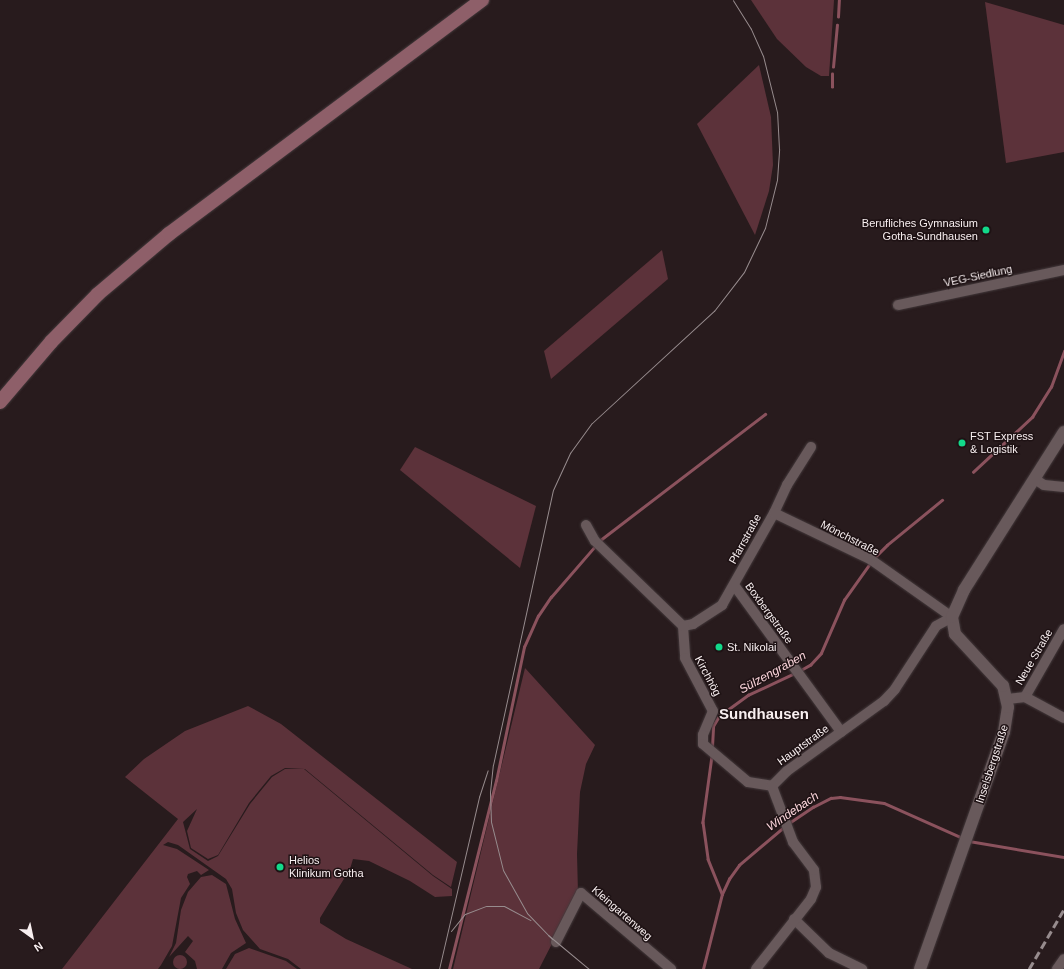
<!DOCTYPE html>
<meta charset="utf-8">
<style>
body{margin:0}
#map{position:relative;width:1064px;height:969px;overflow:hidden;background:#281b1d;font-family:Helvetica,sans-serif}
div>[style]{position:absolute}
[style*='--x']{left:calc(var(--x)*1px);top:calc(var(--y)*1px);width:calc(var(--w)*1px);rotate:calc(var(--a)*1deg)}
.green>*{inset:0;background:#5c323a}
.round{border-radius:50%}
.stream>*{height:2.5px;margin:-1.25px;padding:0 1.25px;transform-origin:1.25px;border-radius:1.25px;background:#8b525d}
.roads{filter:drop-shadow(0 0 1px #43393b) drop-shadow(0 0 1px #43393b)}
.minor>*{height:10px;margin:-5px;padding:0 5px;transform-origin:5px;border-radius:5px;background:#68595b}
.tertiary>*{height:12px;margin:-6px;padding:0 6px;transform-origin:6px;border-radius:6px;background:#68595b}
.secondary>*{height:14px;margin:-7px;padding:0 7px;transform-origin:7px;border-radius:7px;background:#8e5f69}
.tram>*{height:1px;margin:-0.5px;padding:0 0.5px;transform-origin:0.5px;border-radius:0.5px;background:#978c8e}
.rail>*{height:2.5px;margin-top:-1.25px;transform-origin:0;background:repeating-linear-gradient(90deg,#978c8e 0 8px,transparent 0 12px)}
.dots>*{width:11px;height:11px;translate:-50% -50%;box-sizing:border-box;border:2px solid #1e1214;border-radius:50%}
span{translate:-50% -50%;white-space:nowrap;text-align:center;line-height:1.15;-webkit-text-stroke:3px #1e1214;paint-order:stroke}
.poi-label{font-size:11px;color:#f8eff0}
.right{translate:-100% -50%;text-align:right}
.left{translate:0 -50%;text-align:left}
.street-label{font-size:11px;color:#f8eff0}
.water-label{font-size:12px;color:#fbd5db;font-style:italic}
.district-label{font-size:15px;color:#f8eff0;font-weight:700}
.north{position:absolute;left:12px;top:917px;width:40px;height:40px;-webkit-text-stroke:3px #1e1214;paint-order:stroke;rotate:147deg;font-size:11px;font-weight:700;line-height:16px;text-align:center;color:#f8eff0}
.north::after{content:'';display:block;margin:auto;width:14px;height:18px;background:#f8eff0;clip-path:polygon(50% 0,100% 100%,50% 72%,0 100%)}
</style>
<div id="map">
<div class="green">
<div style="clip-path:polygon(751px 0,834px 0,829px 76px,821px 76px,806px 67px,777px 39px)"></div>
<div style="clip-path:polygon(985px 2px,1064px 25px,1064px 152px,1006px 163px)"></div>
<div style="clip-path:polygon(759px 65px,771px 117px,773px 165px,769px 191px,755px 235px,697px 124px)"></div>
<div style="clip-path:polygon(662px 250px,668px 279px,551px 379px,544px 351px)"></div>
<div style="clip-path:polygon(415px 447px,536px 506px,520px 568px,400px 470px)"></div>
<div style="clip-path:polygon(525px 668px,595px 745px,586px 764px,580px 792px,577px 854px,578px 893px,539px 969px,453px 969px)"></div>
<div style="clip-path:polygon(248px 706px,281px 724px,457px 862px,451px 887px,433px 875px,305px 769px,285px 768px,271px 776px,249px 803px,218px 855px,208px 859px,191px 848px,187px 831px,197px 809px,183px 822px,190px 849px,208px 861px,218px 856px,250px 804px,272px 777px,285px 769px,304px 769px,433px 876px,452px 889px,452px 896px,435px 897px,410px 881px,369px 861px,353px 859px,350px 869px,320px 918px,320px 923px,346px 939px,412px 969px,301px 969px,288px 959px,260px 949px,243px 930px,236px 913px,232px 889px,226px 879px,178px 845px,168px 842px,163px 845px,177px 849px,209px 870px,201px 875px,197px 871px,188px 874px,187px 877px,190px 884px,181px 898px,172px 946px,161px 965px,158px 969px,62px 969px,178px 819px,125px 777px,144px 759px,185px 731px)"></div>
<div style="clip-path:polygon(212px 875px,226px 884px,235px 919px,246px 943px,231px 953px,222px 969px,197px 969px,195px 961px,185px 952px,193px 941px,188px 936px,169px 957px,176px 943px,181px 910px,188px 892px,201px 877px)"></div>
<div style="clip-path:polygon(249px 948px,286px 961px,297px 969px,226px 969px,235px 954px)"></div>
<div class="round" style="left:173px;top:955px;width:14px;height:14px"></div>
</div>
<div class="stream">
<div style="--x:838;--y:17;--w:17;--a:-87"></div>
<div style="--x:833;--y:67;--w:42;--a:-84.6"></div>
<div style="--x:832;--y:87;--w:13;--a:-90"></div>
<div style="--x:973;--y:472;--w:81;--a:-43"></div>
<div style="--x:1032;--y:417;--w:36;--a:-58"></div>
<div style="--x:1051;--y:387;--w:38;--a:-70"></div>
<div style="--x:599;--y:541;--w:209;--a:-37.4"></div>
<div style="--x:874;--y:558;--w:18;--a:-45"></div>
<div style="--x:887;--y:545;--w:71;--a:-39.3"></div>
<div style="--x:799;--y:671;--w:13;--a:-29"></div>
<div style="--x:810;--y:665;--w:16;--a:-47"></div>
<div style="--x:821;--y:653;--w:58;--a:-66.5"></div>
<div style="--x:844;--y:600;--w:47;--a:-54.6"></div>
<div style="--x:712;--y:747;--w:21;--a:-87"></div>
<div style="--x:713;--y:726;--w:12;--a:-59"></div>
<div style="--x:719;--y:716;--w:36;--a:-36"></div>
<div style="--x:748;--y:695;--w:52;--a:-25.1"></div>
<div style="--x:712;--y:756;--w:67;--a:97.8"></div>
<div style="--x:703;--y:822;--w:37;--a:82"></div>
<div style="--x:708;--y:859;--w:38;--a:68"></div>
<div style="--x:789;--y:823;--w:29;--a:-34"></div>
<div style="--x:813;--y:807;--w:20;--a:-27"></div>
<div style="--x:831;--y:798;--w:9;--a:-6"></div>
<div style="--x:840;--y:797;--w:44;--a:7.8"></div>
<div style="--x:884;--y:803;--w:86;--a:23.9"></div>
<div style="--x:969;--y:841;--w:96;--a:9.6"></div>
<div style="--x:449;--y:969;--w:194;--a:-76"></div>
<div style="--x:496;--y:781;--w:137;--a:-78.2"></div>
<div style="--x:524;--y:647;--w:34;--a:-66"></div>
<div style="--x:538;--y:616;--w:23;--a:-56"></div>
<div style="--x:551;--y:597;--w:69;--a:-49.1"></div>
<div style="--x:703;--y:969;--w:77;--a:-75.8"></div>
<div style="--x:722;--y:894;--w:17;--a:-65"></div>
<div style="--x:729;--y:879;--w:17;--a:-54"></div>
<div style="--x:739;--y:865;--w:60;--a:-40.3"></div>
</div>
<div class="roads">
<div class="minor">
<div style="--x:898;--y:305;--w:170;--a:-11.9"></div>
<div style="--x:1036;--y:480;--w:9;--a:32"></div>
<div style="--x:1044;--y:485;--w:20;--a:6"></div>
<div style="--x:586;--y:525;--w:18;--a:61"></div>
<div style="--x:595;--y:541;--w:122;--a:44"></div>
<div style="--x:683;--y:626;--w:32;--a:86"></div>
<div style="--x:685;--y:658;--w:60;--a:62.2"></div>
<div style="--x:713;--y:711;--w:26;--a:113"></div>
<div style="--x:703;--y:735;--w:9;--a:90"></div>
<div style="--x:703;--y:744;--w:59;--a:40.2"></div>
<div style="--x:748;--y:782;--w:24;--a:9"></div>
<div style="--x:734;--y:585;--w:182;--a:53.9"></div>
<div style="--x:683;--y:626;--w:10;--a:-11"></div>
<div style="--x:693;--y:624;--w:35;--a:-33"></div>
<div style="--x:722;--y:605;--w:106;--a:-60.5"></div>
<div style="--x:774;--y:513;--w:31;--a:-65"></div>
<div style="--x:787;--y:485;--w:45;--a:-57.7"></div>
<div style="--x:1025;--y:697;--w:78;--a:-60.2"></div>
<div style="--x:1008;--y:699;--w:17;--a:-7"></div>
<div style="--x:1025;--y:697;--w:44;--a:28.3"></div>
<div style="--x:772;--y:786;--w:21;--a:-45"></div>
<div style="--x:787;--y:771;--w:120;--a:-35.8"></div>
<div style="--x:884;--y:701;--w:16;--a:-47"></div>
<div style="--x:895;--y:689;--w:75;--a:-56.9"></div>
<div style="--x:936;--y:626;--w:18;--a:-29"></div>
<div style="--x:952;--y:617;--w:100;--a:-144.7"></div>
<div style="--x:870;--y:559;--w:106;--a:-154.4"></div>
<div style="--x:794;--y:919;--w:49;--a:44.2"></div>
<div style="--x:829;--y:953;--w:37;--a:26"></div>
<div style="--x:556;--y:942;--w:55;--a:-63"></div>
<div style="--x:581;--y:893;--w:118;--a:40.2"></div>
<div style="--x:756;--y:969;--w:89;--a:-51.8"></div>
<div style="--x:811;--y:899;--w:13;--a:-67"></div>
<div style="--x:816;--y:887;--w:17;--a:-97"></div>
<div style="--x:814;--y:870;--w:35;--a:-127"></div>
<div style="--x:793;--y:842;--w:60;--a:-110.6"></div>
<div style="--x:1057;--y:969;--w:12;--a:-55"></div>
</div>
<div class="tertiary">
<div style="--x:920;--y:969;--w:251;--a:-70.5"></div>
<div style="--x:1004;--y:732;--w:25;--a:-81"></div>
<div style="--x:1008;--y:707;--w:22;--a:-103"></div>
<div style="--x:1003;--y:686;--w:71;--a:-132.7"></div>
<div style="--x:955;--y:634;--w:17;--a:-100"></div>
<div style="--x:952;--y:617;--w:30;--a:-66"></div>
<div style="--x:964;--y:590;--w:187;--a:-57.7"></div>
</div>
<div class="secondary">
<div style="--x:0;--y:402;--w:79;--a:-49.6"></div>
<div style="--x:51;--y:342;--w:67;--a:-45.6"></div>
<div style="--x:98;--y:294;--w:93;--a:-40.2"></div>
<div style="--x:169;--y:234;--w:391;--a:-36.8"></div>
</div>
</div>
<div class="tram">
<div style="--x:451;--y:931;--w:22;--a:-51"></div>
<div style="--x:465;--y:914;--w:22;--a:-21"></div>
<div style="--x:486;--y:906;--w:18;--a:0"></div>
<div style="--x:504;--y:906;--w:30;--a:28"></div>
<div style="--x:548;--y:935;--w:53;--a:39.7"></div>
<div style="--x:552;--y:939;--w:36;--a:-134"></div>
<div style="--x:527;--y:913;--w:49;--a:-119.2"></div>
<div style="--x:503;--y:870;--w:49;--a:-104"></div>
<div style="--x:491;--y:822;--w:30;--a:-92"></div>
<div style="--x:490;--y:792;--w:27;--a:-84"></div>
<div style="--x:493;--y:765;--w:281;--a:-77.7"></div>
<div style="--x:553;--y:490;--w:41;--a:-65.3"></div>
<div style="--x:570;--y:453;--w:37;--a:-54"></div>
<div style="--x:592;--y:423;--w:166;--a:-42.6"></div>
<div style="--x:714;--y:311;--w:49;--a:-52.4"></div>
<div style="--x:744;--y:272;--w:49;--a:-64.5"></div>
<div style="--x:765;--y:228;--w:49;--a:-76"></div>
<div style="--x:777;--y:180;--w:31;--a:-86"></div>
<div style="--x:779;--y:149;--w:37;--a:-93"></div>
<div style="--x:777;--y:112;--w:58;--a:-104"></div>
<div style="--x:763;--y:56;--w:30;--a:-114"></div>
<div style="--x:751;--y:29;--w:34;--a:-122"></div>
<div style="--x:439;--y:969;--w:177;--a:-76.9"></div>
<div style="--x:479;--y:797;--w:28;--a:-72"></div>
</div>
<div class="rail">
<div style="--x:1029;--y:969;--w:69;--a:-59.7"></div>
</div>
<div class="dots">
<div style="left:986px;top:230px;background:#12d98a"></div>
<div style="left:962px;top:443px;background:#12d98a"></div>
<div style="left:719px;top:647px;background:#12d98a"></div>
<div style="left:280px;top:867px;background:#12d98a"></div>
</div>
<div class="poi-label">
<span class="right" style="left:978px;top:230px">Berufliches Gymnasium<br>Gotha-Sundhausen</span>
<span class="left" style="left:970px;top:443px">FST Express<br>&amp; Logistik</span>
<span class="left" style="left:727px;top:647px">St. Nikolai</span>
<span class="left" style="left:289px;top:867px">Helios<br>Klinikum Gotha</span>
</div>
<div class="street-label">
<span style="left:978px;top:276px;rotate:-12deg">VEG-Siedlung</span>
<span style="left:850px;top:538px;rotate:27deg">Mönchstraße</span>
<span style="left:745px;top:539px;rotate:-61deg">Pfarrstraße</span>
<span style="left:769px;top:613px;rotate:54deg">Boxbergstraße</span>
<span style="left:1034px;top:657px;rotate:-60deg">Neue Straße</span>
<span style="left:708px;top:676px;rotate:62deg">Kirchhög</span>
<span style="left:803px;top:745px;rotate:-36deg">Hauptstraße</span>
<span style="left:992px;top:764px;rotate:-72deg">Inselsbergstraße</span>
<span style="left:622px;top:913px;rotate:41deg">Kleingartenweg</span>
</div>
<div class="water-label">
<span style="left:773px;top:673px;rotate:-29deg">Sülzengraben</span>
<span style="left:793px;top:812px;rotate:-34deg">Windebach</span>
</div>
<div class="district-label">
<span style="left:764px;top:714px">Sundhausen</span>
</div>
<div class="north">N</div>
</div>
